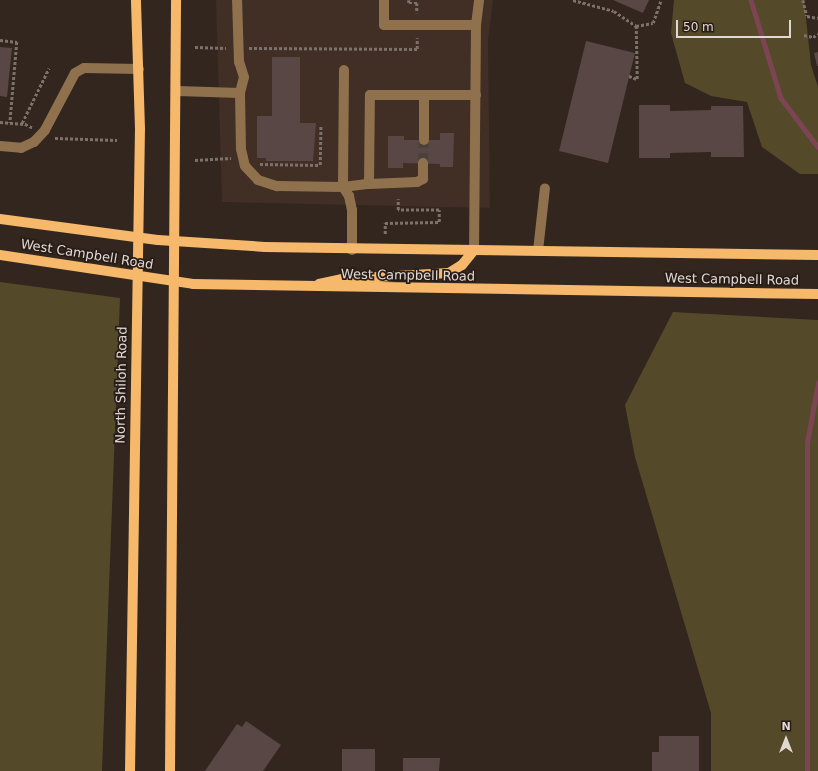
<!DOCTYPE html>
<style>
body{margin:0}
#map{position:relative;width:818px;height:771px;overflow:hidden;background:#32261f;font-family:"DejaVu Sans",sans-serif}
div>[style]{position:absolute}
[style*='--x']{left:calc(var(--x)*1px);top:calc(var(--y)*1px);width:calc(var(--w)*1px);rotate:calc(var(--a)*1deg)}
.built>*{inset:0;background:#412e24}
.green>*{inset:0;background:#544a2a}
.stream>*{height:4.5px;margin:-2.25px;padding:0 2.25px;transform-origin:2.25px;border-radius:2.25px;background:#7d4453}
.building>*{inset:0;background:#584745}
.minor-tunnel>*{height:10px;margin-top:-5px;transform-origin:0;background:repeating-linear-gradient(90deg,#4c413a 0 10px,transparent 0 15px)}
.path>*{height:2.5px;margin-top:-1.25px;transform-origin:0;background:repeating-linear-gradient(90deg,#7c716b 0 3px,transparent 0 5px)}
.minor>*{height:10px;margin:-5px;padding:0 5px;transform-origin:5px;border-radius:5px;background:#8f714d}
.major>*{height:10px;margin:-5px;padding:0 5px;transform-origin:5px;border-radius:5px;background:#f6b86b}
span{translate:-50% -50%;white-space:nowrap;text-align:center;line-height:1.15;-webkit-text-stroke:3.5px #281c16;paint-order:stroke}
.street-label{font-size:13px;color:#e1d8d4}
.north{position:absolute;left:766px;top:719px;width:40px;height:40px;-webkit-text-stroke:3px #281c16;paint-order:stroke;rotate:0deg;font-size:11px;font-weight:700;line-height:16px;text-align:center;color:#e1d8d4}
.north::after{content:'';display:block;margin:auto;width:14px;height:18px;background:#e1d8d4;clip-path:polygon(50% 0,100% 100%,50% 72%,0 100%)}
.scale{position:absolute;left:676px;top:20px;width:115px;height:18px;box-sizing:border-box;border:2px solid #e1d8d4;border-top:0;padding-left:5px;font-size:12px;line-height:14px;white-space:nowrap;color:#e1d8d4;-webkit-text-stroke:3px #281c16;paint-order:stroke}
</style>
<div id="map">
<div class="built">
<div style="clip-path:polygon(216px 0,493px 0,488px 41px,490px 208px,222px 202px)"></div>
</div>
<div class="green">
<div style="clip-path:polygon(674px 0,804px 0,811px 65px,818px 87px,818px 174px,800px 174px,762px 147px,747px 102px,711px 96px,685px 83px,671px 33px)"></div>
<div style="clip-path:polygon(0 282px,120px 298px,102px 771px,0 771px)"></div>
<div style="clip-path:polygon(673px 312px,818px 320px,818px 771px,711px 771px,711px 713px,635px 457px,625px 405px)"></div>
</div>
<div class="stream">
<div style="--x:751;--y:0;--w:102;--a:73"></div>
<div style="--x:781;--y:98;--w:61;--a:52.9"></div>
<div style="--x:807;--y:771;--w:328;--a:-90"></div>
<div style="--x:807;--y:443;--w:61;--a:-79.6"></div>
</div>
<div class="building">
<div style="clip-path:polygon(613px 0,649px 0,643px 13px)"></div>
<div style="clip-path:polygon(586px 41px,635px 53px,608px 163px,559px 151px)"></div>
<div style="clip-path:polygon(0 47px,12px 48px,7px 97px,0 96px)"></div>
<div style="clip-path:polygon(818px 52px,818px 66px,817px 66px,814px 53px)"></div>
<div style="clip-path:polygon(272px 57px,300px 57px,300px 123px,316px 123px,313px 161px,266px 161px,266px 158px,257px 158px,257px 116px,272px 116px)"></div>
<div style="clip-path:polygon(639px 105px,670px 105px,670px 111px,711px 110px,711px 106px,743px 106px,744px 157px,711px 157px,711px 152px,670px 153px,670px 158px,639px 158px)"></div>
<div style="clip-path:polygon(440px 133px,454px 133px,453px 167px,440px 167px,440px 164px,403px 163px,403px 168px,388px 168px,388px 136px,404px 136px,404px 140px,440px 140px)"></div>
<div style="clip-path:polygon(246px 721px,281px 745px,263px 771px,205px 771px,237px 724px,242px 727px)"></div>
<div style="clip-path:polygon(659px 736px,699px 736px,699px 771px,652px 771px,652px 752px,659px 752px)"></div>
<div style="clip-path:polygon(342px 749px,375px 749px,375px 771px,342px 771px)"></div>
<div style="clip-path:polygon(403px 758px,440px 758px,439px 771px,403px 771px)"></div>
</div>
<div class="minor-tunnel">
<div style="--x:423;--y:163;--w:23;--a:-88"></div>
</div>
<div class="path">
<div style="--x:409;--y:0;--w:3;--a:90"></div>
<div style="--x:409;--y:3;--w:8;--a:0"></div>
<div style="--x:417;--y:3;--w:10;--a:90"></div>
<div style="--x:573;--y:0;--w:42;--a:15"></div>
<div style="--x:614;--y:11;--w:27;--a:34"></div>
<div style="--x:803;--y:0;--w:16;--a:76"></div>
<div style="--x:807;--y:16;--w:11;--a:10"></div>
<div style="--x:804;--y:35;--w:9;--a:13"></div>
<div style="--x:813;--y:37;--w:6;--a:-31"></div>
<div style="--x:0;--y:40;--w:17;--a:7"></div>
<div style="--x:17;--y:42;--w:81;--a:94.9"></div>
<div style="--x:195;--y:47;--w:31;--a:2"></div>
<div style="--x:249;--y:48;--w:168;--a:0.3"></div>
<div style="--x:417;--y:49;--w:11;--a:-90"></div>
<div style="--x:629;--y:76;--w:9;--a:21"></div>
<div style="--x:637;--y:79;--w:53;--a:-91.1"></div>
<div style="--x:636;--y:26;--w:17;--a:-10"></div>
<div style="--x:653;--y:23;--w:24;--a:-71"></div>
<div style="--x:0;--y:122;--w:24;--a:5"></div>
<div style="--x:32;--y:128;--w:11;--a:-153"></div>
<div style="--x:22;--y:123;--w:61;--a:-63.9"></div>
<div style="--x:55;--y:138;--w:62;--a:1.8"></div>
<div style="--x:195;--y:160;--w:36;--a:-3"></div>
<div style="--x:260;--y:164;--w:60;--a:1"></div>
<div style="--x:320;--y:165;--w:39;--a:-89"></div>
<div style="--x:385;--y:234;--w:11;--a:-90"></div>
<div style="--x:385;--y:223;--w:54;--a:-1.1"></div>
<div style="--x:439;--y:222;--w:12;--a:-90"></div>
<div style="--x:439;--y:210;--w:41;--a:180"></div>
<div style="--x:398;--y:210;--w:11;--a:-90"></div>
</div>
<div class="minor">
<div style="--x:384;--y:0;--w:25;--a:90"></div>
<div style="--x:384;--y:25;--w:92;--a:0"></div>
<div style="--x:476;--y:25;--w:225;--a:90.5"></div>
<div style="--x:476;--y:25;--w:25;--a:-83"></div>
<div style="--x:344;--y:70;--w:117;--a:90.5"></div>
<div style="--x:343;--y:187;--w:26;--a:-7"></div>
<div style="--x:369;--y:184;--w:89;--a:-89.4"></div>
<div style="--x:370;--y:95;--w:106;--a:0"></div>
<div style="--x:177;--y:91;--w:63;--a:1.8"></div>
<div style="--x:240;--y:93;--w:16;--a:-76"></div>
<div style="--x:244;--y:77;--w:16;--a:-108"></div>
<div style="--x:239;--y:62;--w:62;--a:-91.8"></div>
<div style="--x:240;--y:93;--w:56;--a:89"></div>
<div style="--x:241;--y:149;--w:17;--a:77"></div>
<div style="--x:245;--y:166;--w:19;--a:47"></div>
<div style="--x:258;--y:180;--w:20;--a:18"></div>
<div style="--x:277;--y:186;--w:66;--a:0.9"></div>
<div style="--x:343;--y:187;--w:11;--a:56"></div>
<div style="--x:349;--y:196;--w:14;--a:78"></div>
<div style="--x:352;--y:210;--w:40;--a:90"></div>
<div style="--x:424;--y:96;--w:44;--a:90"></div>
<div style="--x:0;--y:146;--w:21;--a:5"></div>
<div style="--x:21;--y:148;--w:14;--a:-25"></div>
<div style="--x:34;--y:142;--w:16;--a:-47"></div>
<div style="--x:45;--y:130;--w:64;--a:-62.2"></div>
<div style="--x:75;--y:73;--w:10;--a:-29"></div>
<div style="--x:84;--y:68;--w:55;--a:1"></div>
<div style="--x:369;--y:184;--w:48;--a:-2.4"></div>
<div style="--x:417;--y:182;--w:7;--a:-27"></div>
<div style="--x:423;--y:179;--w:16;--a:-90"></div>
<div style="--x:538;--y:251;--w:63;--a:-83.7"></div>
</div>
<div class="major">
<div style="--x:0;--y:219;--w:159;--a:7.6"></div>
<div style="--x:158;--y:240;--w:107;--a:3.7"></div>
<div style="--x:265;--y:247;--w:553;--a:0.83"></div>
<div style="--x:0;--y:255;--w:195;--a:8.5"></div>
<div style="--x:193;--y:284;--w:625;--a:0.92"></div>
<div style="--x:319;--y:284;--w:24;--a:-12"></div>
<div style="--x:342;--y:279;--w:107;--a:-3.2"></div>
<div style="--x:449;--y:273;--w:15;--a:-32"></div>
<div style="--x:462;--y:265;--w:19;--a:-51"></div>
<div style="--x:130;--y:771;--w:642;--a:-89.11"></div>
<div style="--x:140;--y:129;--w:129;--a:-91.8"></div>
<div style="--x:170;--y:771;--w:771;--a:-89.55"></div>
</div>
<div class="street-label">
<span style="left:87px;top:255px;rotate:9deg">West Campbell Road</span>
<span style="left:408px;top:276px;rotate:1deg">West Campbell Road</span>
<span style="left:732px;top:280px;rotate:1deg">West Campbell Road</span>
<span style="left:122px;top:385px;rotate:-89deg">North Shiloh Road</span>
</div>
<div class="north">N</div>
<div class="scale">50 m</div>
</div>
